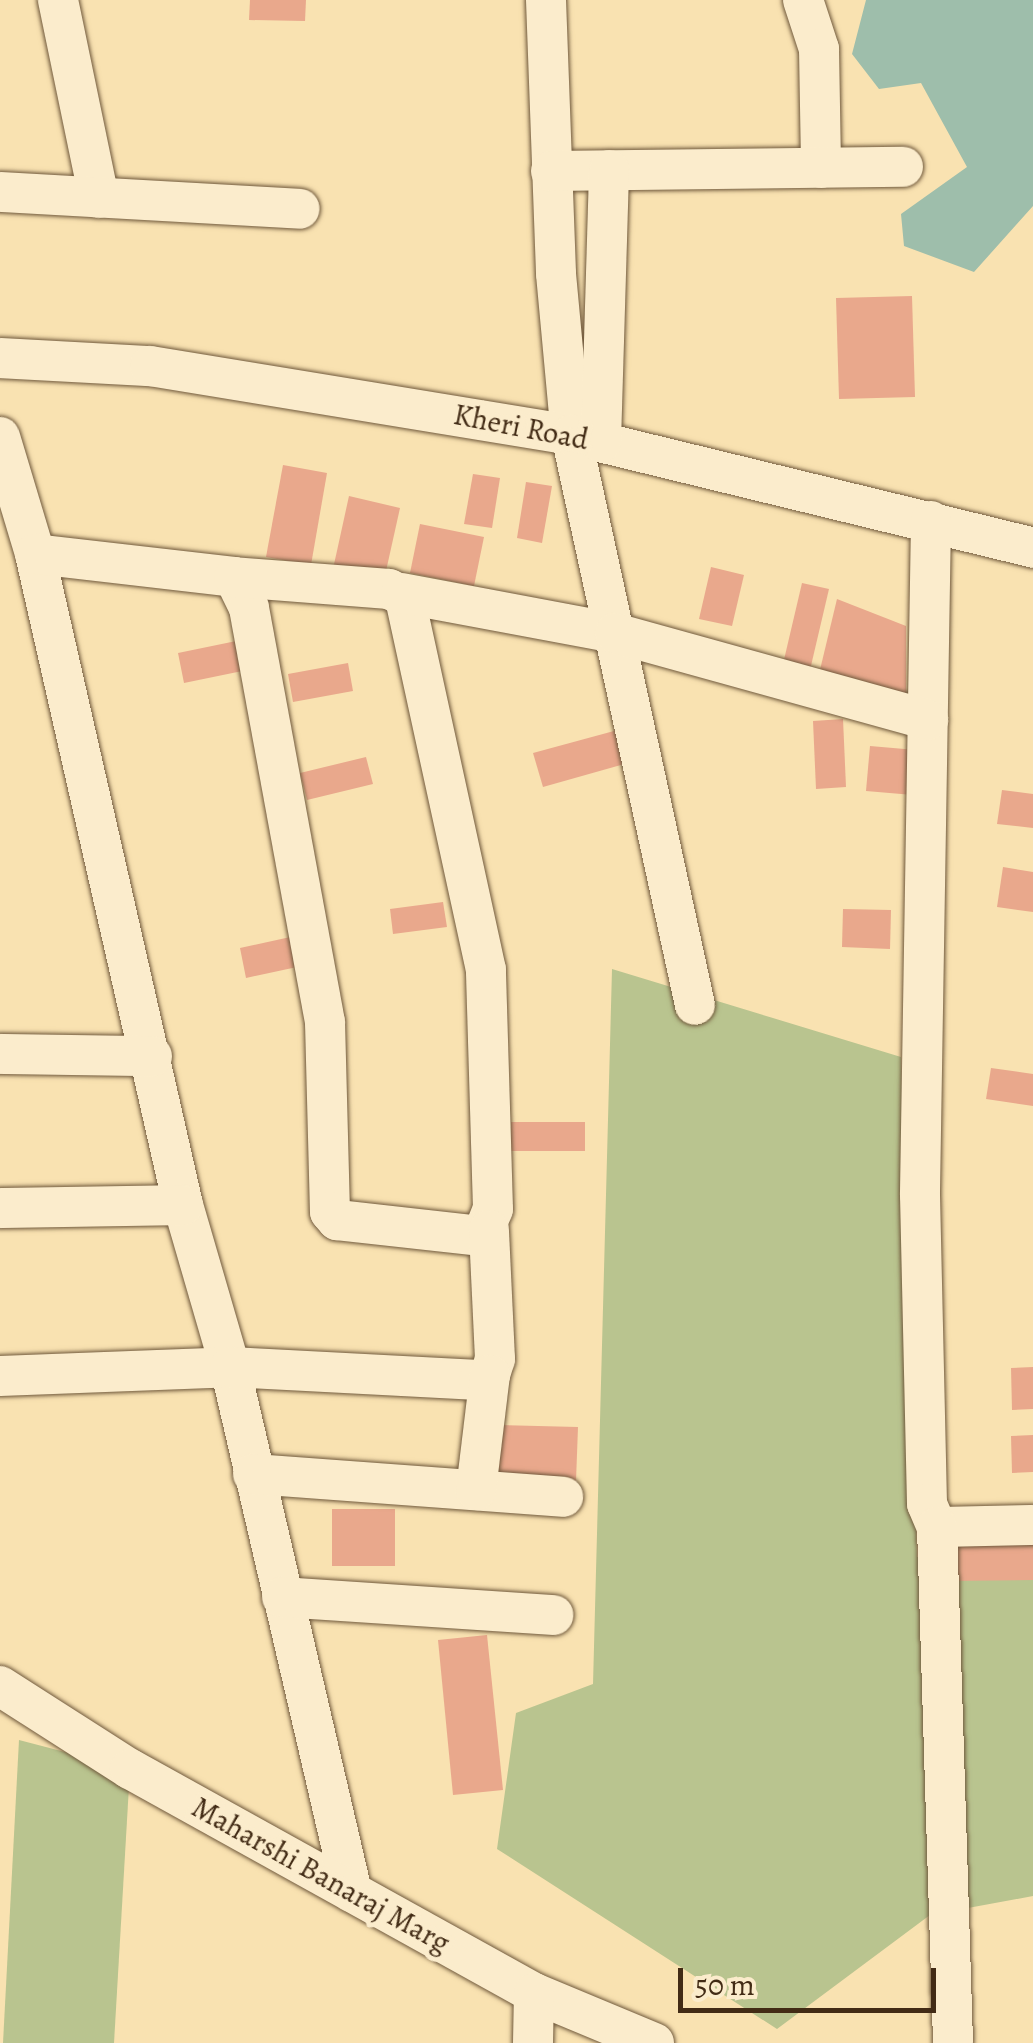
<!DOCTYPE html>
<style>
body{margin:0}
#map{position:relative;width:1033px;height:2043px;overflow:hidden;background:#f9e2b1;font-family:Alegreya,serif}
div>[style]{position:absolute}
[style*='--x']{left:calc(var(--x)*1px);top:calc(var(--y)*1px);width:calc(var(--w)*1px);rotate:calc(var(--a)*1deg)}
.green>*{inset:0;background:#b9c48f}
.water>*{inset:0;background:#9ebeab}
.building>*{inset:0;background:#e9a88c}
.roads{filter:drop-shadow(0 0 2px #70593c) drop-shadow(0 0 2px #70593c)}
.minor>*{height:40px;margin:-20px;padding:0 20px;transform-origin:20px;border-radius:20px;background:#fbeccc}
span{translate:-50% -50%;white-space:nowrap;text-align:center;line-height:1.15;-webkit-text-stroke:10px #fbeccc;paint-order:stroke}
.street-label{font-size:30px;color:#422b15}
.scale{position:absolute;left:678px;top:1968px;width:258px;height:45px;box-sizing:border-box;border:5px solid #422b15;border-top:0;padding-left:12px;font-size:30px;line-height:35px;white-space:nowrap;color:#422b15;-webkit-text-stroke:8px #fbeccc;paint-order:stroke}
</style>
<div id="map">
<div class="green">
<div style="clip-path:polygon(612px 969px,901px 1057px,917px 1557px,1033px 1562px,1033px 1896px,930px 1915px,777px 2029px,497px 1849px,516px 1713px,593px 1684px)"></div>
<div style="clip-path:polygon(19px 1740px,130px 1769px,114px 2043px,3px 2043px)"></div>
</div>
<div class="water">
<div style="clip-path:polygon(866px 0,1033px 0,1033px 206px,974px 272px,904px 246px,901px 214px,967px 167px,921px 83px,879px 89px,852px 54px)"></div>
</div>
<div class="building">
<div style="clip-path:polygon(250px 0,306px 0,305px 21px,249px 20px)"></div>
<div style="clip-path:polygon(912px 296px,915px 397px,839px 399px,836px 298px)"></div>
<div style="clip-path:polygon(283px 465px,327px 473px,311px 565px,266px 557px)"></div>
<div style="clip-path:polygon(473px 474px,500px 478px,492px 528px,464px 524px)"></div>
<div style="clip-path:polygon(526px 482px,552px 486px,542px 543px,517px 538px)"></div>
<div style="clip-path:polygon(349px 496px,400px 508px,384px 580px,333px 569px)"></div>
<div style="clip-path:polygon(420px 524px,484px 537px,474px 586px,410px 573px)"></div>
<div style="clip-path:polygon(711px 567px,744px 575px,732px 626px,699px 619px)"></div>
<div style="clip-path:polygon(802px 583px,829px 589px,810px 670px,783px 664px)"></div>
<div style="clip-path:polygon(837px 599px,906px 626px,906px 694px,819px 674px)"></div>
<div style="clip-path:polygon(246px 639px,252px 669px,184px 683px,178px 653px)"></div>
<div style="clip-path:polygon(348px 663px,353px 691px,293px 702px,288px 674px)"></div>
<div style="clip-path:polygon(843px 719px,846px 787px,816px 789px,813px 721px)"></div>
<div style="clip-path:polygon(625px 728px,635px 761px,543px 787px,533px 753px)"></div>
<div style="clip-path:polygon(870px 746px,916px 750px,913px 795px,866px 791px)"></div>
<div style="clip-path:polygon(366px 757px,373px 784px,307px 800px,300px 773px)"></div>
<div style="clip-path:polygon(1002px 790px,1033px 794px,1033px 828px,997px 824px)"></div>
<div style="clip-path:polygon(1003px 867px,1033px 872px,1033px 912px,997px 907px)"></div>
<div style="clip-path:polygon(443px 902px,447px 927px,393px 934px,390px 909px)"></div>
<div style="clip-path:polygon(843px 909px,891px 910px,890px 949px,842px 947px)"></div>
<div style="clip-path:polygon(304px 934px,311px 964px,246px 978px,240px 948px)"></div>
<div style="clip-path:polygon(991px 1068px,1033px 1074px,1033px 1106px,986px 1099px)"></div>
<div style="clip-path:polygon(511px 1122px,585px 1122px,585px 1151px,511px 1151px)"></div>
<div style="clip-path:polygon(1033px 1367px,1033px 1409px,1012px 1410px,1011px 1368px)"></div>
<div style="clip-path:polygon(498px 1425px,578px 1427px,576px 1481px,496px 1479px)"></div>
<div style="clip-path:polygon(1033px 1435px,1033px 1472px,1012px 1473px,1011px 1436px)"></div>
<div style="clip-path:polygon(332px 1509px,395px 1509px,395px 1566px,332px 1566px)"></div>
<div style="clip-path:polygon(1033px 1543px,1033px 1580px,946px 1581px,945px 1544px)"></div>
<div style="clip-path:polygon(487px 1635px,503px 1790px,453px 1795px,438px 1640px)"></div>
</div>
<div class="roads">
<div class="minor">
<div style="--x:58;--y:0;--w:202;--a:78.3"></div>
<div style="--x:546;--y:0;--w:274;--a:87.9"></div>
<div style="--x:556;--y:274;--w:162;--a:84.7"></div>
<div style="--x:571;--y:435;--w:583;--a:77.73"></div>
<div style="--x:803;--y:0;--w:52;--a:71.9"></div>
<div style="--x:819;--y:49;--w:119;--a:89"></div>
<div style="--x:551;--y:171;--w:352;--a:-0.7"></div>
<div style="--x:0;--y:192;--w:300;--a:3.2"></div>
<div style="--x:0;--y:358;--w:150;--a:3.1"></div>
<div style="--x:150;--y:366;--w:427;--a:9.3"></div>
<div style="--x:571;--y:435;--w:476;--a:13.7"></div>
<div style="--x:0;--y:437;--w:122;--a:73.3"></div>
<div style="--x:35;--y:554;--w:668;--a:77.19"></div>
<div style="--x:183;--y:1205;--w:169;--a:73.8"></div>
<div style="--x:230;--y:1367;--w:539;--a:76.92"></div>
<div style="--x:601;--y:442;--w:272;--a:-88.3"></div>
<div style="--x:931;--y:521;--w:674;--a:90.94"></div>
<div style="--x:920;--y:1195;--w:309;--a:88.7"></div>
<div style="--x:927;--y:1504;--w:25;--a:67"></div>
<div style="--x:937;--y:1527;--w:96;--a:-1.2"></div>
<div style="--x:35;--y:554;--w:200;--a:6.6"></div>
<div style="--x:234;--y:577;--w:34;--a:64"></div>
<div style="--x:249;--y:608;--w:421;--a:79.6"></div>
<div style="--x:325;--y:1022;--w:190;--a:88.5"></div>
<div style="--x:330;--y:1212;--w:11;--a:49"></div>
<div style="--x:337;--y:1220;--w:146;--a:6.3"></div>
<div style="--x:482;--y:1236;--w:29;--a:-68"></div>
<div style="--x:493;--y:1209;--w:239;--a:-91.7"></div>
<div style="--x:486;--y:970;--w:382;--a:-102.3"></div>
<div style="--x:405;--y:597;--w:18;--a:-153"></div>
<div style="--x:389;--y:589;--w:155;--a:-175.6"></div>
<div style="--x:401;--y:593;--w:218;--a:10.6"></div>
<div style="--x:615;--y:633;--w:325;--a:15.5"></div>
<div style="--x:0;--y:1054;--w:152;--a:0.8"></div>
<div style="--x:0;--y:1208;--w:183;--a:-0.9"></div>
<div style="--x:0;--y:1376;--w:230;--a:-2.2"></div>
<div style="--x:230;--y:1367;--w:249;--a:3"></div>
<div style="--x:479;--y:1380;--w:12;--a:-24"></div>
<div style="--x:490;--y:1375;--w:17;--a:-73"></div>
<div style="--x:495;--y:1359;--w:129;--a:-92.7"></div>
<div style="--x:253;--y:1474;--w:311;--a:4.2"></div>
<div style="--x:476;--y:1490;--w:116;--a:-83.1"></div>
<div style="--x:937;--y:1527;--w:516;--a:88.22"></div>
<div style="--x:282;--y:1597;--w:272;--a:3.8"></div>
<div style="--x:0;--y:1686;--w:154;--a:32.6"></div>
<div style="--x:130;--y:1769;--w:462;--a:29"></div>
<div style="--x:534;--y:1993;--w:130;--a:22.6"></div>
<div style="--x:533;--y:2043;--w:50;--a:-88.9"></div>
</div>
</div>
<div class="street-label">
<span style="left:521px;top:427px;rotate:11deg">Kheri Road</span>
<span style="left:321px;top:1875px;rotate:29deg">Maharshi Banaraj Marg</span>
</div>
<div class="scale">50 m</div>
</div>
